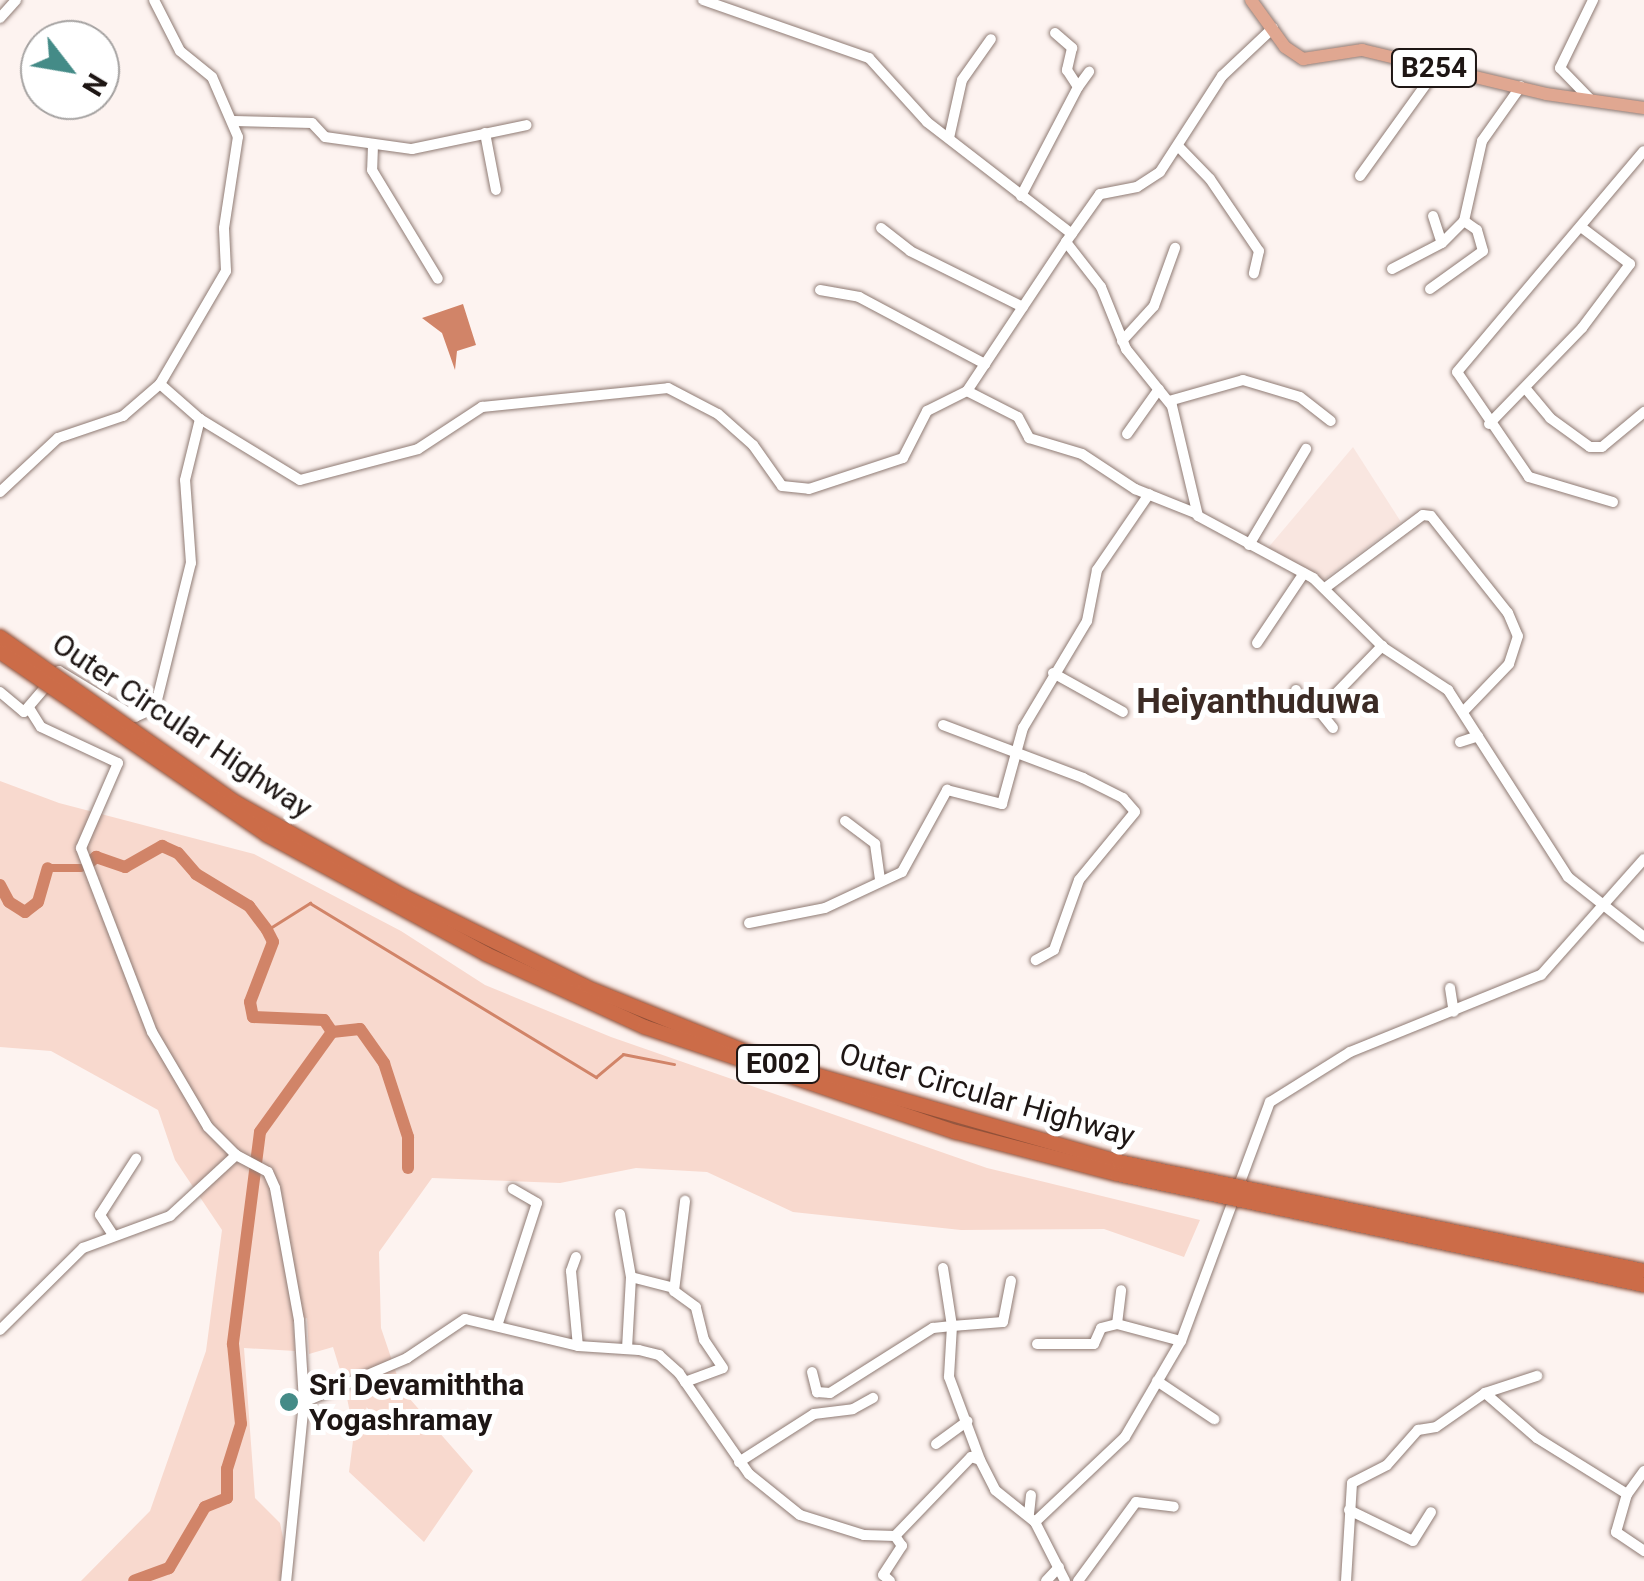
<!DOCTYPE html>
<style>
body{margin:0}
#map{position:relative;width:1644px;height:1581px;overflow:hidden;background:#fdf3f0;font-family:Roboto,sans-serif}
div>[style]{position:absolute}
[style*='--x']{left:calc(var(--x)*1px);top:calc(var(--y)*1px);width:calc(var(--w)*1px);rotate:calc(var(--a)*1deg)}
.built>*{inset:0;background:#f9e6e0}
.green>*{inset:0;background:#f8d9ce}
.water>*{inset:0;background:#d18468}
.stream>*{height:2.5px;margin:-1.25px;padding:0 1.25px;transform-origin:1.25px;border-radius:1.25px;background:#d18468}
.canal>*{height:8px;margin:-4px;padding:0 4px;transform-origin:4px;border-radius:4px;background:#d18468}
.river>*{height:12px;margin:-6px;padding:0 6px;transform-origin:6px;border-radius:6px;background:#d18468}
.roads{filter:drop-shadow(0 0 2px #8f7b74) drop-shadow(0 0 2px #8f7b74)}
.minor>*{height:10px;margin:-5px;padding:0 5px;transform-origin:5px;border-radius:5px;background:#fff}
.major>*{height:12px;margin:-6px;padding:0 6px;transform-origin:6px;border-radius:6px;background:#e0a791}
.bridges{filter:drop-shadow(0 0 2px #8f4e36) drop-shadow(0 0 2px #8f4e36)}
.highway-bridge>*{height:14px;margin:-7px;padding:0 7px;transform-origin:7px;border-radius:7px;background:#cc6c48}
.dots>*{width:28px;height:28px;translate:-50% -50%;box-sizing:border-box;border:5px solid #fff;border-radius:50%}
span{translate:-50% -50%;white-space:nowrap;text-align:center;line-height:1.15;-webkit-text-stroke:10px #fff;paint-order:stroke}
.shield-label span{padding:2px 8px;background:#fff;border:2px solid;border-radius:8px;-webkit-text-stroke-width:0}
.shield-label{font-size:28px;color:#1e1614;font-weight:700}
.street-label{font-size:30px;color:#1e1614}
.poi-label{font-size:30px;color:#1e1614;font-weight:700}
.left{translate:0 -50%;text-align:left}
.quarter-label{font-size:35px;color:#3c2b25;font-weight:700}
.north{position:absolute;left:20px;top:20px;width:100px;height:100px;box-sizing:border-box;background:#fff;border:2px solid #a5a2a1;border-radius:50%;rotate:121deg;font-size:28px;font-weight:700;line-height:40px;text-align:center;color:#1e1614}
.north::after{content:'';display:block;margin:auto;width:35px;height:45px;background:#448b87;clip-path:polygon(50% 0,100% 100%,50% 72%,0 100%)}
</style>
<div id="map">
<div class="built">
<div style="clip-path:polygon(1353px 447px,1401px 522px,1323px 580px,1268px 548px)"></div>
</div>
<div class="green">
<div style="clip-path:polygon(0 781px,59px 803px,254px 854px,401px 931px,485px 985px,611px 1037px,987px 1168px,1200px 1220px,1184px 1257px,1104px 1229px,961px 1230px,793px 1212px,707px 1172px,636px 1168px,560px 1183px,432px 1178px,379px 1252px,381px 1328px,402px 1390px,473px 1471px,424px 1542px,349px 1472px,354px 1433px,344px 1383px,333px 1347px,309px 1354px,307px 1318px,293px 1322px,295px 1351px,244px 1348px,255px 1498px,280px 1523px,286px 1552px,280px 1581px,81px 1581px,150px 1511px,206px 1351px,222px 1230px,175px 1160px,158px 1110px,51px 1051px,0 1047px)"></div>
</div>
<div class="water">
<div style="clip-path:polygon(463px 304px,476px 345px,457px 351px,455px 370px,442px 333px,422px 318px)"></div>
</div>
<div class="stream">
<div style="--x:267;--y:930;--w:51;--a:-32.1"></div>
<div style="--x:310;--y:903;--w:335;--a:31.3"></div>
<div style="--x:596;--y:1077;--w:35;--a:-40"></div>
<div style="--x:623;--y:1054;--w:52;--a:11.1"></div>
</div>
<div class="canal">
<div style="--x:48;--y:868;--w:33;--a:0"></div>
</div>
<div class="river">
<div style="--x:88;--y:864;--w:11;--a:-41"></div>
<div style="--x:96;--y:857;--w:31;--a:19"></div>
<div style="--x:125;--y:867;--w:43;--a:-29.6"></div>
<div style="--x:162;--y:846;--w:17;--a:24"></div>
<div style="--x:178;--y:853;--w:28;--a:49"></div>
<div style="--x:196;--y:874;--w:62;--a:31.1"></div>
<div style="--x:249;--y:906;--w:30;--a:53"></div>
<div style="--x:267;--y:930;--w:13;--a:63"></div>
<div style="--x:273;--y:942;--w:64;--a:111"></div>
<div style="--x:250;--y:1002;--w:15;--a:79"></div>
<div style="--x:253;--y:1017;--w:71;--a:2.4"></div>
<div style="--x:324;--y:1020;--w:14;--a:56"></div>
<div style="--x:332;--y:1032;--w:123;--a:125.8"></div>
<div style="--x:260;--y:1132;--w:214;--a:97.3"></div>
<div style="--x:233;--y:1344;--w:80;--a:84.3"></div>
<div style="--x:241;--y:1424;--w:47;--a:107.3"></div>
<div style="--x:227;--y:1469;--w:29;--a:90"></div>
<div style="--x:227;--y:1498;--w:24;--a:158"></div>
<div style="--x:205;--y:1507;--w:71;--a:120.5"></div>
<div style="--x:169;--y:1568;--w:37;--a:160"></div>
<div style="--x:0;--y:885;--w:19;--a:62"></div>
<div style="--x:9;--y:902;--w:19;--a:32"></div>
<div style="--x:25;--y:912;--w:16;--a:-38"></div>
<div style="--x:38;--y:902;--w:35;--a:-74"></div>
<div style="--x:332;--y:1032;--w:28;--a:-6"></div>
<div style="--x:360;--y:1029;--w:42;--a:54.8"></div>
<div style="--x:384;--y:1063;--w:78;--a:72"></div>
<div style="--x:408;--y:1137;--w:31;--a:90"></div>
</div>
<div class="roads">
<div class="minor">
<div style="--x:703;--y:0;--w:176;--a:19.3"></div>
<div style="--x:869;--y:58;--w:86;--a:47.8"></div>
<div style="--x:927;--y:122;--w:183;--a:37.7"></div>
<div style="--x:0;--y:18;--w:24;--a:-48"></div>
<div style="--x:1273;--y:28;--w:70;--a:136.7"></div>
<div style="--x:1222;--y:76;--w:114;--a:122.9"></div>
<div style="--x:1160;--y:172;--w:27;--a:147"></div>
<div style="--x:1137;--y:187;--w:38;--a:169"></div>
<div style="--x:1100;--y:194;--w:59;--a:125.3"></div>
<div style="--x:1066;--y:242;--w:57;--a:52.1"></div>
<div style="--x:1101;--y:287;--w:67;--a:68"></div>
<div style="--x:1126;--y:349;--w:73;--a:51.1"></div>
<div style="--x:1172;--y:406;--w:113;--a:76.7"></div>
<div style="--x:1198;--y:516;--w:131;--a:28.3"></div>
<div style="--x:1313;--y:578;--w:100;--a:44.6"></div>
<div style="--x:1384;--y:648;--w:77;--a:33.3"></div>
<div style="--x:1448;--y:690;--w:222;--a:57.3"></div>
<div style="--x:1568;--y:877;--w:97;--a:38.3"></div>
<div style="--x:1055;--y:33;--w:23;--a:41"></div>
<div style="--x:1072;--y:48;--w:23;--a:103"></div>
<div style="--x:1067;--y:70;--w:20;--a:57"></div>
<div style="--x:1078;--y:87;--w:19;--a:-54"></div>
<div style="--x:1592;--y:101;--w:46;--a:-134.1"></div>
<div style="--x:1560;--y:68;--w:76;--a:-64.1"></div>
<div style="--x:234;--y:121;--w:78;--a:1.5"></div>
<div style="--x:312;--y:123;--w:19;--a:47"></div>
<div style="--x:325;--y:137;--w:88;--a:7.9"></div>
<div style="--x:412;--y:149;--w:117;--a:-11.8"></div>
<div style="--x:485;--y:133;--w:58;--a:79.1"></div>
<div style="--x:949;--y:138;--w:59;--a:-77.4"></div>
<div style="--x:962;--y:80;--w:50;--a:-54.7"></div>
<div style="--x:373;--y:145;--w:25;--a:92"></div>
<div style="--x:372;--y:170;--w:127;--a:58.8"></div>
<div style="--x:1178;--y:146;--w:46;--a:45.9"></div>
<div style="--x:1210;--y:179;--w:87;--a:55.8"></div>
<div style="--x:1259;--y:251;--w:23;--a:103"></div>
<div style="--x:1360;--y:176;--w:132;--a:-54.3"></div>
<div style="--x:1021;--y:196;--w:123;--a:-62.4"></div>
<div style="--x:1433;--y:216;--w:28;--a:72"></div>
<div style="--x:881;--y:228;--w:37;--a:38"></div>
<div style="--x:910;--y:251;--w:126;--a:26.4"></div>
<div style="--x:1392;--y:269;--w:56;--a:-27.5"></div>
<div style="--x:1442;--y:243;--w:31;--a:-45"></div>
<div style="--x:1464;--y:221;--w:82;--a:-77.3"></div>
<div style="--x:1482;--y:141;--w:67;--a:-54.7"></div>
<div style="--x:1430;--y:289;--w:65;--a:-35.6"></div>
<div style="--x:1483;--y:251;--w:22;--a:-106"></div>
<div style="--x:1477;--y:230;--w:16;--a:-145"></div>
<div style="--x:820;--y:290;--w:40;--a:10"></div>
<div style="--x:859;--y:297;--w:143;--a:28"></div>
<div style="--x:1122;--y:341;--w:47;--a:-47.6"></div>
<div style="--x:1154;--y:306;--w:62;--a:-70.1"></div>
<div style="--x:160;--y:384;--w:53;--a:41.2"></div>
<div style="--x:200;--y:419;--w:117;--a:31.4"></div>
<div style="--x:300;--y:480;--w:122;--a:-14.7"></div>
<div style="--x:418;--y:449;--w:77;--a:-33.3"></div>
<div style="--x:482;--y:407;--w:187;--a:-5.8"></div>
<div style="--x:668;--y:388;--w:56;--a:27.5"></div>
<div style="--x:718;--y:414;--w:47;--a:41.5"></div>
<div style="--x:753;--y:445;--w:50;--a:54.7"></div>
<div style="--x:782;--y:486;--w:27;--a:6"></div>
<div style="--x:809;--y:489;--w:99;--a:-18.3"></div>
<div style="--x:903;--y:458;--w:53;--a:-62.9"></div>
<div style="--x:927;--y:411;--w:45;--a:-26.6"></div>
<div style="--x:967;--y:391;--w:179;--a:-56.4"></div>
<div style="--x:1526;--y:389;--w:38;--a:50"></div>
<div style="--x:1550;--y:418;--w:49;--a:35.9"></div>
<div style="--x:1590;--y:447;--w:12;--a:0"></div>
<div style="--x:1602;--y:447;--w:55;--a:-39.8"></div>
<div style="--x:967;--y:391;--w:57;--a:27"></div>
<div style="--x:1018;--y:417;--w:24;--a:62"></div>
<div style="--x:1029;--y:438;--w:55;--a:16.8"></div>
<div style="--x:1082;--y:454;--w:64;--a:33.4"></div>
<div style="--x:1135;--y:489;--w:65;--a:21.8"></div>
<div style="--x:1169;--y:401;--w:77;--a:-15.8"></div>
<div style="--x:1243;--y:380;--w:59;--a:16.6"></div>
<div style="--x:1300;--y:397;--w:39;--a:38"></div>
<div style="--x:1489;--y:424;--w:134;--a:-45.9"></div>
<div style="--x:1582;--y:328;--w:80;--a:-53.1"></div>
<div style="--x:1630;--y:264;--w:61;--a:-142.9"></div>
<div style="--x:1127;--y:434;--w:55;--a:-54.6"></div>
<div style="--x:0;--y:492;--w:79;--a:-43"></div>
<div style="--x:58;--y:438;--w:69;--a:-18.7"></div>
<div style="--x:123;--y:416;--w:49;--a:-40.9"></div>
<div style="--x:160;--y:384;--w:131;--a:-59.7"></div>
<div style="--x:226;--y:271;--w:43;--a:-92.7"></div>
<div style="--x:224;--y:228;--w:92;--a:-81.3"></div>
<div style="--x:238;--y:137;--w:65;--a:-113.4"></div>
<div style="--x:212;--y:77;--w:41;--a:-140.9"></div>
<div style="--x:180;--y:51;--w:57;--a:-117"></div>
<div style="--x:1613;--y:502;--w:88;--a:-163.4"></div>
<div style="--x:1529;--y:477;--w:127;--a:-124.4"></div>
<div style="--x:1457;--y:372;--w:289;--a:-49.8"></div>
<div style="--x:1249;--y:545;--w:112;--a:-59.3"></div>
<div style="--x:1325;--y:588;--w:122;--a:-36.7"></div>
<div style="--x:1423;--y:515;--w:8;--a:7"></div>
<div style="--x:1431;--y:516;--w:124;--a:51.6"></div>
<div style="--x:1508;--y:613;--w:25;--a:67"></div>
<div style="--x:1518;--y:636;--w:29;--a:108"></div>
<div style="--x:1509;--y:664;--w:66;--a:133.8"></div>
<div style="--x:1257;--y:643;--w:84;--a:-56.1"></div>
<div style="--x:1053;--y:673;--w:80;--a:29.1"></div>
<div style="--x:1296;--y:690;--w:9;--a:96"></div>
<div style="--x:1295;--y:699;--w:29;--a:29"></div>
<div style="--x:0;--y:692;--w:31;--a:40"></div>
<div style="--x:24;--y:712;--w:54;--a:-49.5"></div>
<div style="--x:59;--y:671;--w:89;--a:31.2"></div>
<div style="--x:135;--y:717;--w:22;--a:-24"></div>
<div style="--x:155;--y:708;--w:149;--a:-76.1"></div>
<div style="--x:191;--y:563;--w:83;--a:-94.1"></div>
<div style="--x:185;--y:480;--w:63;--a:-76.2"></div>
<div style="--x:29;--y:708;--w:22;--a:58"></div>
<div style="--x:41;--y:727;--w:85;--a:25.1"></div>
<div style="--x:118;--y:763;--w:93;--a:113.5"></div>
<div style="--x:81;--y:848;--w:197;--a:68.9"></div>
<div style="--x:152;--y:1032;--w:110;--a:59.5"></div>
<div style="--x:208;--y:1127;--w:40;--a:45"></div>
<div style="--x:236;--y:1155;--w:36;--a:28"></div>
<div style="--x:268;--y:1172;--w:17;--a:66"></div>
<div style="--x:275;--y:1188;--w:134;--a:79.7"></div>
<div style="--x:299;--y:1320;--w:82;--a:86.5"></div>
<div style="--x:304;--y:1402;--w:180;--a:95.7"></div>
<div style="--x:943;--y:725;--w:150;--a:20.7"></div>
<div style="--x:1083;--y:778;--w:45;--a:26.6"></div>
<div style="--x:1123;--y:798;--w:18;--a:49"></div>
<div style="--x:1135;--y:812;--w:88;--a:129.5"></div>
<div style="--x:1079;--y:880;--w:74;--a:109.7"></div>
<div style="--x:1054;--y:950;--w:21;--a:151"></div>
<div style="--x:1333;--y:728;--w:22;--a:-129"></div>
<div style="--x:1319;--y:711;--w:91;--a:-45.9"></div>
<div style="--x:1460;--y:742;--w:19;--a:-18"></div>
<div style="--x:845;--y:821;--w:38;--a:37"></div>
<div style="--x:875;--y:844;--w:35;--a:82"></div>
<div style="--x:749;--y:923;--w:77;--a:-11.2"></div>
<div style="--x:825;--y:908;--w:85;--a:-25.1"></div>
<div style="--x:902;--y:872;--w:94;--a:-61.2"></div>
<div style="--x:947;--y:790;--w:57;--a:14.3"></div>
<div style="--x:1002;--y:804;--w:79;--a:-74.6"></div>
<div style="--x:1023;--y:728;--w:125;--a:-59.1"></div>
<div style="--x:1087;--y:621;--w:52;--a:-78.9"></div>
<div style="--x:1097;--y:570;--w:92;--a:-55.6"></div>
<div style="--x:1450;--y:988;--w:24;--a:81"></div>
<div style="--x:620;--y:1214;--w:64;--a:80.1"></div>
<div style="--x:631;--y:1277;--w:72;--a:93.2"></div>
<div style="--x:113;--y:1235;--w:24;--a:-123"></div>
<div style="--x:100;--y:1215;--w:67;--a:-57.3"></div>
<div style="--x:576;--y:1257;--w:15;--a:110"></div>
<div style="--x:571;--y:1271;--w:75;--a:84.7"></div>
<div style="--x:943;--y:1268;--w:59;--a:81.2"></div>
<div style="--x:952;--y:1326;--w:51;--a:-4.5"></div>
<div style="--x:1003;--y:1322;--w:42;--a:-79"></div>
<div style="--x:631;--y:1277;--w:44;--a:14.3"></div>
<div style="--x:498;--y:1323;--w:126;--a:-72"></div>
<div style="--x:537;--y:1203;--w:28;--a:-150"></div>
<div style="--x:1117;--y:1324;--w:34;--a:-83"></div>
<div style="--x:0;--y:1330;--w:117;--a:-44.7"></div>
<div style="--x:83;--y:1248;--w:93;--a:-20.2"></div>
<div style="--x:170;--y:1216;--w:90;--a:-42.7"></div>
<div style="--x:1037;--y:1344;--w:57;--a:0"></div>
<div style="--x:1094;--y:1344;--w:17;--a:-66"></div>
<div style="--x:1101;--y:1328;--w:16;--a:-14"></div>
<div style="--x:1117;--y:1324;--w:66;--a:14.9"></div>
<div style="--x:812;--y:1372;--w:21;--a:76"></div>
<div style="--x:817;--y:1392;--w:13;--a:4"></div>
<div style="--x:830;--y:1393;--w:122;--a:-32.3"></div>
<div style="--x:933;--y:1328;--w:19;--a:-6"></div>
<div style="--x:952;--y:1326;--w:51;--a:93.4"></div>
<div style="--x:949;--y:1377;--w:89;--a:69.5"></div>
<div style="--x:1157;--y:1381;--w:69;--a:33.7"></div>
<div style="--x:685;--y:1382;--w:40;--a:-20.2"></div>
<div style="--x:723;--y:1368;--w:34;--a:-124"></div>
<div style="--x:704;--y:1340;--w:34;--a:-104"></div>
<div style="--x:696;--y:1307;--w:27;--a:-144"></div>
<div style="--x:674;--y:1291;--w:91;--a:-83"></div>
<div style="--x:1485;--y:1393;--w:55;--a:-18.1"></div>
<div style="--x:304;--y:1402;--w:112;--a:-23.1"></div>
<div style="--x:407;--y:1358;--w:70;--a:-33.9"></div>
<div style="--x:465;--y:1319;--w:116;--a:13.4"></div>
<div style="--x:578;--y:1346;--w:61;--a:3.8"></div>
<div style="--x:639;--y:1350;--w:21;--a:14"></div>
<div style="--x:659;--y:1355;--w:27;--a:42"></div>
<div style="--x:679;--y:1373;--w:123;--a:55.3"></div>
<div style="--x:749;--y:1474;--w:65;--a:38.8"></div>
<div style="--x:800;--y:1515;--w:67;--a:17.4"></div>
<div style="--x:864;--y:1535;--w:31;--a:2"></div>
<div style="--x:895;--y:1536;--w:110;--a:-46.1"></div>
<div style="--x:971;--y:1457;--w:9;--a:18"></div>
<div style="--x:980;--y:1460;--w:34;--a:63"></div>
<div style="--x:995;--y:1490;--w:51;--a:38.7"></div>
<div style="--x:1035;--y:1522;--w:66;--a:63"></div>
<div style="--x:936;--y:1444;--w:39;--a:-36"></div>
<div style="--x:739;--y:1462;--w:89;--a:-32.6"></div>
<div style="--x:814;--y:1414;--w:39;--a:-7"></div>
<div style="--x:853;--y:1409;--w:23;--a:-29"></div>
<div style="--x:1644;--y:1471;--w:29;--a:126"></div>
<div style="--x:1627;--y:1494;--w:40;--a:106"></div>
<div style="--x:1616;--y:1532;--w:34;--a:34"></div>
<div style="--x:1349;--y:1510;--w:71;--a:25.8"></div>
<div style="--x:1413;--y:1541;--w:34;--a:-58"></div>
<div style="--x:1029;--y:1514;--w:19;--a:-84"></div>
<div style="--x:1035;--y:1522;--w:124;--a:-43.4"></div>
<div style="--x:1125;--y:1437;--w:111;--a:-59.7"></div>
<div style="--x:1181;--y:1341;--w:255;--a:-69.6"></div>
<div style="--x:1270;--y:1102;--w:94;--a:-32"></div>
<div style="--x:1350;--y:1052;--w:206;--a:-22"></div>
<div style="--x:1541;--y:975;--w:155;--a:-48.4"></div>
<div style="--x:890;--y:1581;--w:9;--a:-139"></div>
<div style="--x:883;--y:1575;--w:35;--a:-57"></div>
<div style="--x:902;--y:1546;--w:12;--a:-125"></div>
<div style="--x:1046;--y:1581;--w:19;--a:-47"></div>
<div style="--x:1078;--y:1581;--w:98;--a:-53.7"></div>
<div style="--x:1136;--y:1502;--w:38;--a:7"></div>
<div style="--x:1346;--y:1581;--w:98;--a:-86.5"></div>
<div style="--x:1352;--y:1483;--w:39;--a:-27"></div>
<div style="--x:1387;--y:1465;--w:47;--a:-48.5"></div>
<div style="--x:1418;--y:1430;--w:18;--a:-9"></div>
<div style="--x:1436;--y:1427;--w:60;--a:-34.8"></div>
<div style="--x:1485;--y:1393;--w:69;--a:40.9"></div>
<div style="--x:1537;--y:1438;--w:106;--a:31.9"></div>
</div>
<div class="major">
<div style="--x:1251;--y:0;--w:58;--a:54.1"></div>
<div style="--x:1285;--y:47;--w:22;--a:34"></div>
<div style="--x:1303;--y:59;--w:60;--a:-8.7"></div>
<div style="--x:1362;--y:50;--w:189;--a:13.4"></div>
<div style="--x:1546;--y:94;--w:99;--a:8.1"></div>
</div>
</div>
<div class="bridges">
<div class="highway-bridge">
<div style="--x:0;--y:637;--w:287;--a:35.1"></div>
<div style="--x:235;--y:802;--w:193;--a:29.2"></div>
<div style="--x:403;--y:896;--w:204;--a:26.4"></div>
<div style="--x:586;--y:987;--w:203;--a:22"></div>
<div style="--x:774;--y:1063;--w:359;--a:16"></div>
<div style="--x:1119;--y:1162;--w:536;--a:11.73"></div>
<div style="--x:0;--y:652;--w:324;--a:34.4"></div>
<div style="--x:267;--y:835;--w:249;--a:28.5"></div>
<div style="--x:486;--y:954;--w:175;--a:24.7"></div>
<div style="--x:645;--y:1027;--w:328;--a:18.7"></div>
<div style="--x:956;--y:1132;--w:166;--a:14.6"></div>
<div style="--x:1117;--y:1174;--w:539;--a:11.89"></div>
</div>
</div>
<div class="dots">
<div style="left:289px;top:1402px;background:#448b87"></div>
</div>
<div class="shield-label">
<span style="left:1434px;top:68px">B254</span>
<span style="left:778px;top:1064px">E002</span>
</div>
<div class="street-label">
<span style="left:182px;top:726px;rotate:34deg">Outer Circular Highway</span>
<span style="left:987px;top:1095px;rotate:16deg">Outer Circular Highway</span>
</div>
<div class="poi-label">
<span class="left" style="left:309px;top:1402px">Sri Devamiththa<br>Yogashramay</span>
</div>
<div class="quarter-label">
<span style="left:1258px;top:702px">Heiyanthuduwa</span>
</div>
<div class="north">N</div>
</div>
